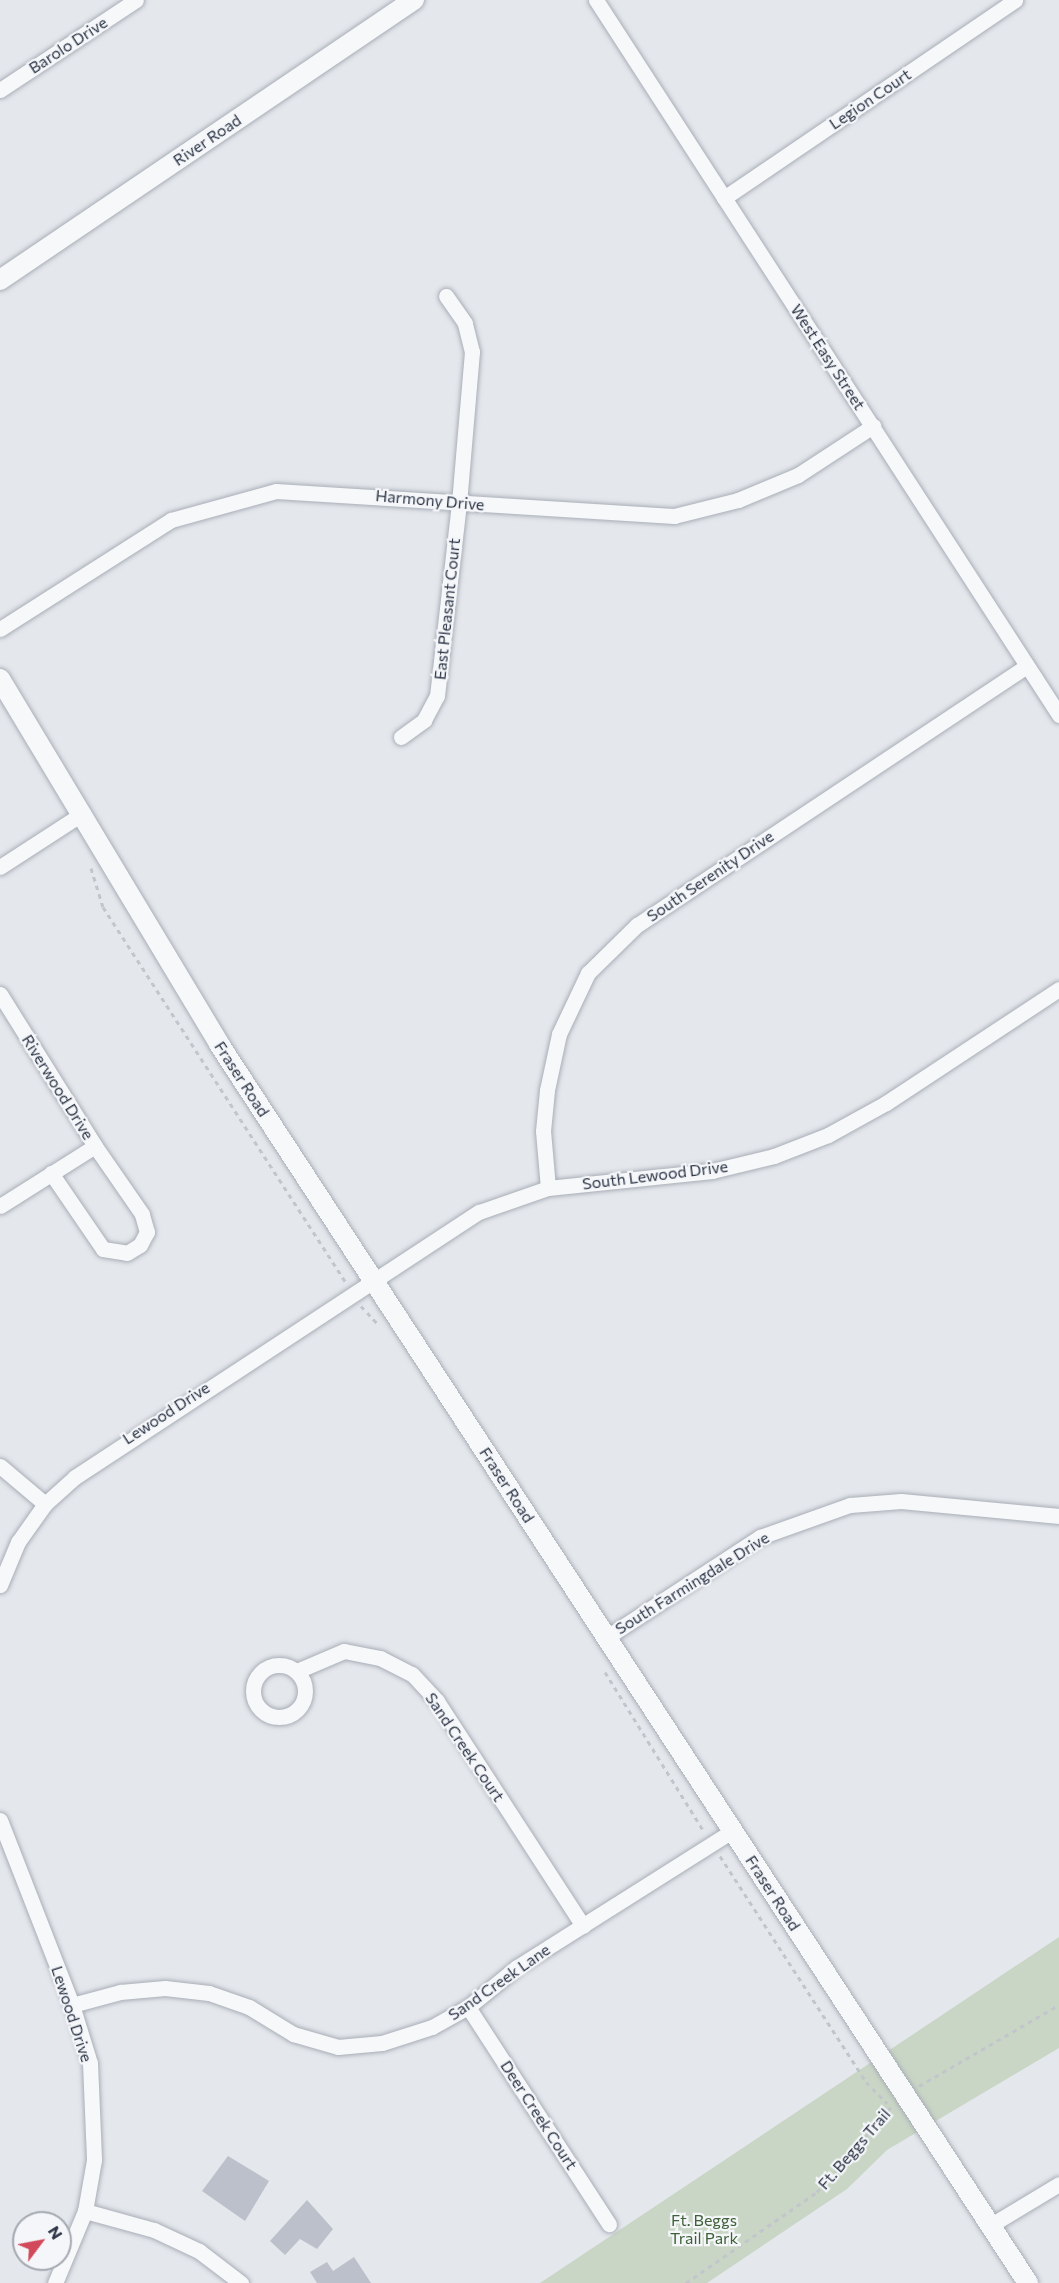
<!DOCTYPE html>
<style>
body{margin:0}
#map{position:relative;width:1059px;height:2283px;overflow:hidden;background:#e4e7ec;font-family:Commissioner,sans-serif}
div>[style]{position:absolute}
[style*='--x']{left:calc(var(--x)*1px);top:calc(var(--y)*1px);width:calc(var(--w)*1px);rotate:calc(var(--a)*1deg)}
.green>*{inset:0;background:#c9d6c5}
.building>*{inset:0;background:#bbc0ca}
.path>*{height:3px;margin-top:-1.5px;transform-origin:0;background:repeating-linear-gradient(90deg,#c2c5cb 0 4.5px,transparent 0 9px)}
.roads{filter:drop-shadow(0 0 2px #a9aeb7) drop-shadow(0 0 2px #a9aeb7)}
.minor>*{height:15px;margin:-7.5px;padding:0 7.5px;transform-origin:7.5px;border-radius:7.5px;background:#f7f8fa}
.minor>.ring{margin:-7.5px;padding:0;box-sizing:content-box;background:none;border:15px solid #f7f8fa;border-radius:50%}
.tertiary>*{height:20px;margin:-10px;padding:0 10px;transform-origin:10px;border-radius:10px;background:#f7f8fa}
span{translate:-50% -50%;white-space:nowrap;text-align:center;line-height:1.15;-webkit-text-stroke:4.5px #f4f6f9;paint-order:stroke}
.street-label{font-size:16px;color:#2b3445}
.park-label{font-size:16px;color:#3f6138}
.north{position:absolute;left:12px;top:2211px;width:60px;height:60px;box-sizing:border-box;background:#f4f6f9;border:2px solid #a4a8b1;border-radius:50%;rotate:58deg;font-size:16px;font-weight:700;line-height:24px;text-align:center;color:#2b3445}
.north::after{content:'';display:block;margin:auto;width:21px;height:27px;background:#d1495b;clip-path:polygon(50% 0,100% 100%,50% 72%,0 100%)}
</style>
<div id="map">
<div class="green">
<div style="clip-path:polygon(1059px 1937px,1059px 2048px,887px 2150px,847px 2189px,707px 2283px,540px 2283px)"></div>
</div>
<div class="building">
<div style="clip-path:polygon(228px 2156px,269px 2181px,245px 2221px,202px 2191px)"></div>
<div style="clip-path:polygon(307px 2200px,333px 2229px,317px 2249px,300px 2239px,285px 2255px,270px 2241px)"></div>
<div style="clip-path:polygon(354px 2257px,371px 2283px,317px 2283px,310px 2272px,327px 2262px,333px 2271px)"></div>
</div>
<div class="path">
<div style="--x:91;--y:868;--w:41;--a:72.9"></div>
<div style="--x:103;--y:907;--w:448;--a:57.1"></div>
<div style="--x:361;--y:1306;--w:26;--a:47"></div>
<div style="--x:605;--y:1672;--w:186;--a:58.2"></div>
<div style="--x:720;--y:1856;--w:269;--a:57.1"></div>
<div style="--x:866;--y:2082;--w:30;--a:45"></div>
<div style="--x:919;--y:2086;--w:162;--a:-30.1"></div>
<div style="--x:686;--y:2283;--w:160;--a:-34.8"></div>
<div style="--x:817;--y:2192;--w:114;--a:-48.9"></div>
</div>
<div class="roads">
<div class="minor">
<div style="--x:596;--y:0;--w:852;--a:57.07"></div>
<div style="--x:0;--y:90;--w:163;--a:-33.5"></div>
<div style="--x:724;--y:198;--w:352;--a:-34.2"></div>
<div style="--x:0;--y:629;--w:203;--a:-32.5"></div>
<div style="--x:171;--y:520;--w:109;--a:-15.4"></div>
<div style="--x:276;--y:491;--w:399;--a:3.6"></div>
<div style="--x:674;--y:516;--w:66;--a:-14"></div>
<div style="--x:738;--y:500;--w:65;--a:-22.6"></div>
<div style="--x:798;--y:475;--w:90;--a:-33.2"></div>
<div style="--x:401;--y:737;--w:29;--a:-36"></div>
<div style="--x:424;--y:720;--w:27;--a:-62"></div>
<div style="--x:437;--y:696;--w:194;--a:-83.5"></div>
<div style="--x:459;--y:503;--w:152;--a:-85.1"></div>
<div style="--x:472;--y:352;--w:30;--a:-104"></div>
<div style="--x:465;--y:323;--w:33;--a:-125"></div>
<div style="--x:0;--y:867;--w:99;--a:-33"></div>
<div style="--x:0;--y:994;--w:179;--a:58"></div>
<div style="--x:95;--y:1146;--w:112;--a:147.7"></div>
<div style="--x:51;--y:1173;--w:92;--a:55.6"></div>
<div style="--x:103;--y:1249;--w:24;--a:9"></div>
<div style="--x:127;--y:1253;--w:15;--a:-32"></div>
<div style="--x:140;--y:1245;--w:15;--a:-62"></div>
<div style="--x:147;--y:1232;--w:19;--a:-106"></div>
<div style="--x:142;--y:1214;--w:83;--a:-124.7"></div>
<div style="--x:548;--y:1188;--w:57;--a:-95"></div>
<div style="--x:543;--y:1131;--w:41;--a:-84.4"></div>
<div style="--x:547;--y:1090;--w:57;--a:-77.9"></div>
<div style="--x:559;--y:1034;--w:68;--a:-64.6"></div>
<div style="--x:588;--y:973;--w:69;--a:-44.4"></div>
<div style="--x:637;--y:925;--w:468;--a:-33.6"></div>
<div style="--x:0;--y:1466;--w:59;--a:40.2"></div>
<div style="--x:0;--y:1585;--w:47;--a:-67.3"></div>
<div style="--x:18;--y:1542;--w:47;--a:-54.6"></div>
<div style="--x:45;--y:1504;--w:40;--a:-42"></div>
<div style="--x:75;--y:1477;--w:483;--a:-33.3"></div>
<div style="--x:479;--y:1212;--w:73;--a:-19.2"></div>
<div style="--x:548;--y:1188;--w:165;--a:-5.9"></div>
<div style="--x:712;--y:1171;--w:64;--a:-13.6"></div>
<div style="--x:774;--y:1156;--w:58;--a:-21.3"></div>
<div style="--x:828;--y:1135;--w:66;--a:-28.9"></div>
<div style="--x:886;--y:1103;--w:207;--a:-33.4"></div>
<div style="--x:607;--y:1637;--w:183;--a:-33.2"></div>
<div style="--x:760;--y:1537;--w:96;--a:-19.6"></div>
<div style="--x:850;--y:1505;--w:51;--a:-4.5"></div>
<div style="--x:901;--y:1501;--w:159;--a:5.4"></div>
<div class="ring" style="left:253px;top:1665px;width:37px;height:37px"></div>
<div style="--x:297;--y:1671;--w:51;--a:-23.1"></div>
<div style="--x:344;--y:1651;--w:37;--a:11"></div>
<div style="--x:380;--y:1658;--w:36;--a:27"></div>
<div style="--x:412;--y:1674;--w:37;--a:47"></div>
<div style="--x:437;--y:1701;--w:268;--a:57"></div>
<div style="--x:0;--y:1820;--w:199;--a:68.7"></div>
<div style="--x:72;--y:2005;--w:61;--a:72.8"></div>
<div style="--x:90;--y:2063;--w:97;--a:87.6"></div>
<div style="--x:94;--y:2160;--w:52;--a:100"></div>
<div style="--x:85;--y:2211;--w:78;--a:112.6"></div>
<div style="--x:72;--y:2005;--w:50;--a:-15.2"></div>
<div style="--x:120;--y:1992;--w:45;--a:-5.1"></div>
<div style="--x:165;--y:1988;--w:44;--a:6.5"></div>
<div style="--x:209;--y:1993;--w:42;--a:19.3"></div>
<div style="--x:249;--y:2007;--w:52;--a:31.5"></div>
<div style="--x:293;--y:2034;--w:47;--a:16.1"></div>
<div style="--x:338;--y:2047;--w:44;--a:-5.2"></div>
<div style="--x:382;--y:2043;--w:52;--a:-17.7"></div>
<div style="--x:432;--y:2027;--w:41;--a:-29.1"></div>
<div style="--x:468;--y:2007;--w:63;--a:-39.2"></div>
<div style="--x:517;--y:1967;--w:254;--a:-32.3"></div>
<div style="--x:468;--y:2007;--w:259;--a:57"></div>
<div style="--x:85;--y:2211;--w:72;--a:15.4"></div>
<div style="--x:154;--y:2230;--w:50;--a:25"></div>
<div style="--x:199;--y:2251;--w:53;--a:37.3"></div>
<div style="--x:991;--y:2225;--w:79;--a:-31.1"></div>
</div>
<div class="tertiary">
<div style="--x:0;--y:280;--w:500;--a:-34.1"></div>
<div style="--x:0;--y:679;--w:426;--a:59"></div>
<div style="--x:219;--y:1044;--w:1480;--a:56.86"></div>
</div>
</div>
<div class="street-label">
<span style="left:68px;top:45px;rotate:-33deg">Barolo Drive</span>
<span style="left:870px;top:99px;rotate:-34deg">Legion Court</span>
<span style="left:207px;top:140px;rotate:-34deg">River Road</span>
<span style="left:828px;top:357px;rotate:57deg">West Easy Street</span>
<span style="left:430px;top:500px;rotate:5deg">Harmony Drive</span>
<span style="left:447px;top:609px;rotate:-84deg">East Pleasant Court</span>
<span style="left:710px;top:876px;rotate:-34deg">South Serenity Drive</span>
<span style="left:242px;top:1079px;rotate:57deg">Fraser Road</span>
<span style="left:58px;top:1087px;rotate:58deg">Riverwood Drive</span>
<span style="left:655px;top:1175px;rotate:-7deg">South Lewood Drive</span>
<span style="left:166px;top:1413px;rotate:-33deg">Lewood Drive</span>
<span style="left:507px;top:1485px;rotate:57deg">Fraser Road</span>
<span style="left:692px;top:1583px;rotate:-32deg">South Farmingdale Drive</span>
<span style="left:465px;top:1747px;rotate:56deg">Sand Creek Court</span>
<span style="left:773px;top:1893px;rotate:57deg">Fraser Road</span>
<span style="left:499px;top:1982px;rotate:-35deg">Sand Creek Lane</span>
<span style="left:72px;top:2014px;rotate:72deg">Lewood Drive</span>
<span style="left:539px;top:2115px;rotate:57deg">Deer Creek Court</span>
<span style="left:854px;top:2149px;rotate:-49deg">Ft. Beggs Trail</span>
</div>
<div class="park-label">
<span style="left:704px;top:2229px">Ft. Beggs<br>Trail Park</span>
</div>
<div class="north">N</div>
</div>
